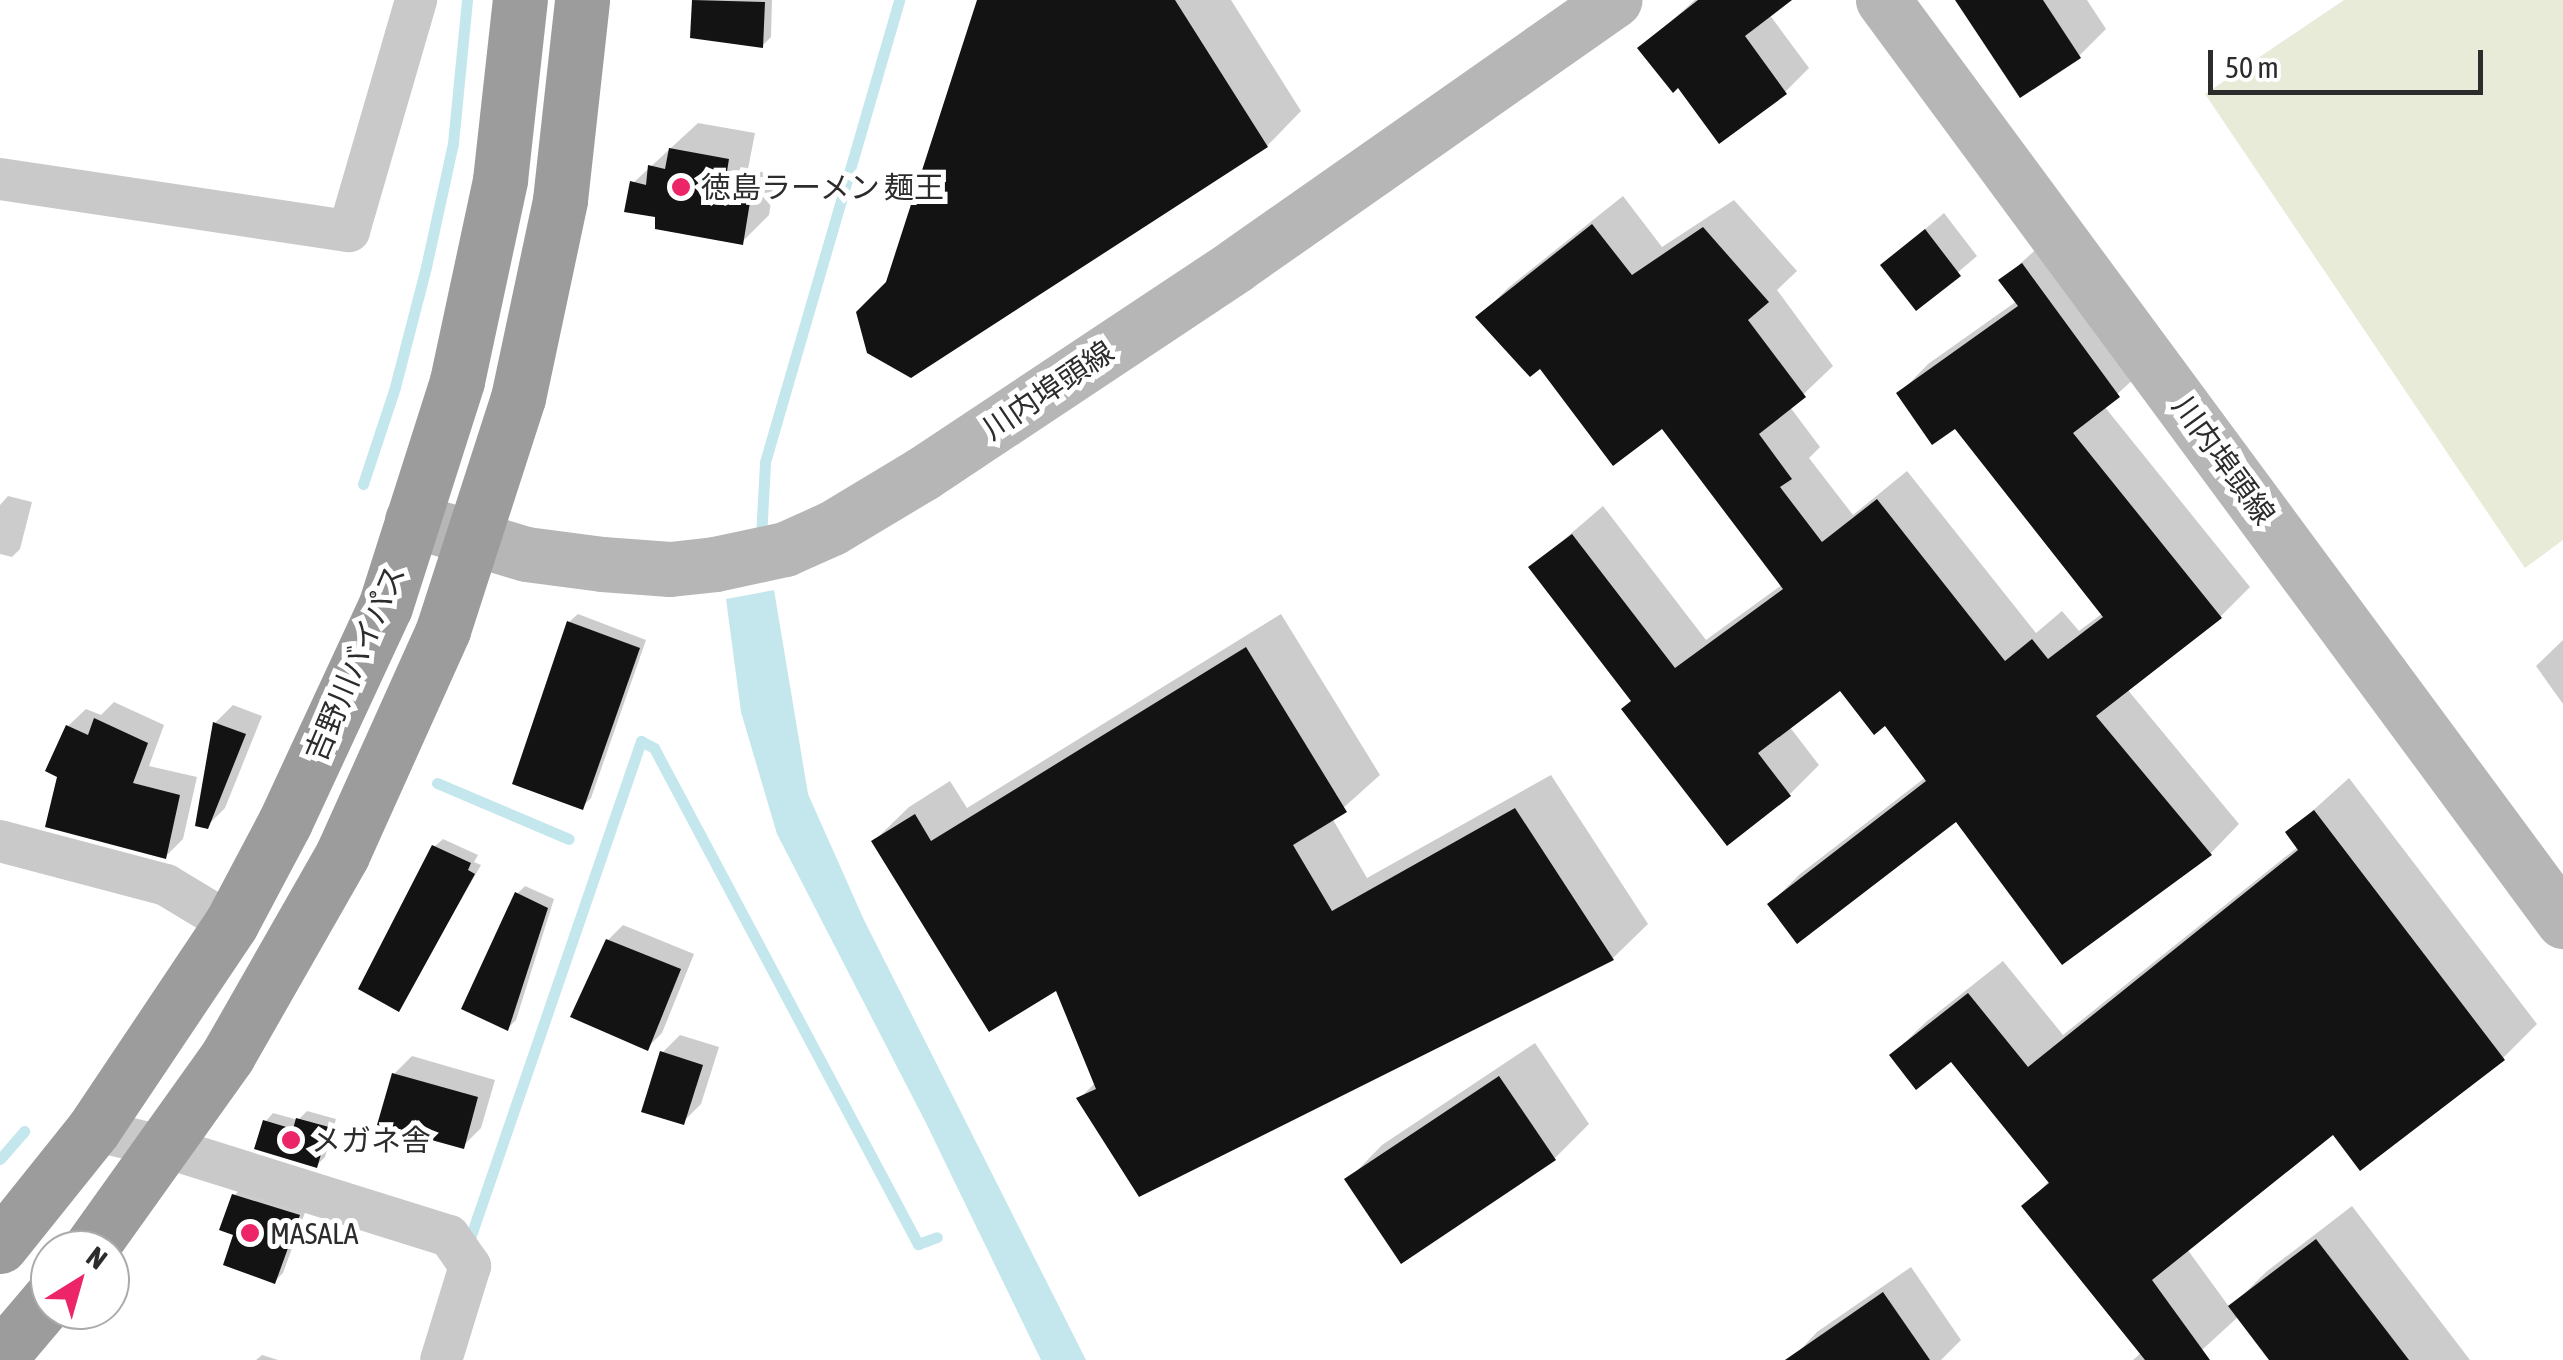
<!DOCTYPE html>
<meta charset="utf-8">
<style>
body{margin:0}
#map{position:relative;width:2563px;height:1360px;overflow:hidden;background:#fff;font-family:"Asap Condensed","Noto Sans JP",sans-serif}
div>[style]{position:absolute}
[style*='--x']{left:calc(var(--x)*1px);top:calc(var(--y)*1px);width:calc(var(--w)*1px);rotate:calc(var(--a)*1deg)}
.green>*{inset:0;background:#e7ebd8}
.water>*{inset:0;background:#c3e7ec}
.shadow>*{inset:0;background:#0003}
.stream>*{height:11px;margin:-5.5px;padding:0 5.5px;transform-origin:5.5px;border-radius:5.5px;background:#c3e7ec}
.building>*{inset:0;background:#131313}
.minor>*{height:42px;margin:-21px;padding:0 21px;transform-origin:21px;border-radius:21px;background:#c9c9c9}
.secondary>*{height:55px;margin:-27.5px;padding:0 27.5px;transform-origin:27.5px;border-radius:27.5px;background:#b6b6b6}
.trunk>*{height:55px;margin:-27.5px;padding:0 27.5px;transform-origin:27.5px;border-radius:27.5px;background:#9c9c9c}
.dots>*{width:28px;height:28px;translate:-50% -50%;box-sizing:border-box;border:5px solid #fff;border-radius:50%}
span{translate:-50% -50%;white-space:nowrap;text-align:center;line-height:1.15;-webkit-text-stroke:10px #fff;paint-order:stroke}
.poi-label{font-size:30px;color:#2c2c2c}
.left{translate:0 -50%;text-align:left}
.street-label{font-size:30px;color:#2c2c2c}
.north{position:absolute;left:30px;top:1230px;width:100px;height:100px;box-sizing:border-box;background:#fff;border:2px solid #ababab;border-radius:50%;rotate:37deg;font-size:28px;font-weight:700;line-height:40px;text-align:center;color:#2c2c2c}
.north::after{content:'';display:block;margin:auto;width:35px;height:45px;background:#ec2569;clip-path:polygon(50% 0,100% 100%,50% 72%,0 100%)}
.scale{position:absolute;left:2208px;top:50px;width:275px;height:45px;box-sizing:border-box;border:5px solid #2c2c2c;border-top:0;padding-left:12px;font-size:30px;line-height:35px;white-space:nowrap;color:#2c2c2c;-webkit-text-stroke:8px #fff;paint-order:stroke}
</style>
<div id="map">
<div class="green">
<div style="clip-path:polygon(2344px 0,2563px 0,2563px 540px,2525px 568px,2205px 94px)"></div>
</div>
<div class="water">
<div style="clip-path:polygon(774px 590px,808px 794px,864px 920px,1086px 1360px,1041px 1360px,926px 1123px,777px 834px,741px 712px,726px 599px)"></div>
</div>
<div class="shadow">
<div style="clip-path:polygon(695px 0,772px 0,771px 37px,762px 46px,692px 36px)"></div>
<div style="clip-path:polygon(980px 0,1231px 0,1301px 111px,1267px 146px)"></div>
<div style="clip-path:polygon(1695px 0,1788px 0,1769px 14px,1809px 68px,1785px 92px,1679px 85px,1641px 48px)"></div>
<div style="clip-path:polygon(1958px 0,2087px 0,2106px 29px,2079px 56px)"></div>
<div style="clip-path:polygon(698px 123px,755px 133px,748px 169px,775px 175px,769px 215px,742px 242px,657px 215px,633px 183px)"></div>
<div style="clip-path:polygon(1623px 196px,1662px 247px,1734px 200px,1797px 271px,1777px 290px,1833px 366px,1790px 407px,1820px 447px,1809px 458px,1853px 515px,1907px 471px,2036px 633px,2062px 611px,2079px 631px,2103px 613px,1956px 425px,1899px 394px,1928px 364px,2017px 301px,2002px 280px,2052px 235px,2148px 366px,2104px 406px,2250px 587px,2221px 616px,2127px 689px,2239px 824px,2210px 854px,1957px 819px,1770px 904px,1800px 874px,1926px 777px,1886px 723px,1840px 687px,1789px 726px,1819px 765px,1790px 794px,1633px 700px,1531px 568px,1603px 506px,1706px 640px,1783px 584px,1663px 425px,1540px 365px,1479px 317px,1508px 288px)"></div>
<div style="clip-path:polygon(1944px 213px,1977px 256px,1916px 308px,1883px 265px)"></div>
<div style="clip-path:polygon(8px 496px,32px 502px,20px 549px,12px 557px,0 554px,0 505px)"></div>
<div style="clip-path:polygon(578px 614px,646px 640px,591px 798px,582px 807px,569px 622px)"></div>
<div style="clip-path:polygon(1281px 614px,1380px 775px,1332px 818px,1367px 878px,1551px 775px,1648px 924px,1613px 958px,1139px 1194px,1079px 1099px,1096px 1082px,1057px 987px,874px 841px,909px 807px,950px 781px,967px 808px)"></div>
<div style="clip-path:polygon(2563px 640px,2563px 704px,2536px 666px)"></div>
<div style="clip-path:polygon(114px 702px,164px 725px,149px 766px,197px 777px,183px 839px,166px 856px,68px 726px,86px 709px,101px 715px)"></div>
<div style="clip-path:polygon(233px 705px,262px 716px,225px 808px,207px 826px,215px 723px)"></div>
<div style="clip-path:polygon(2349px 778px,2537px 1024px,2503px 1058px,2360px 1167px,2333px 1132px,2187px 1249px,2230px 1308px,2266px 1272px,2352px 1206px,2470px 1360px,2272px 1360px,2239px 1316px,2191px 1360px,2133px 1360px,2142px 1352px,2025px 1206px,2050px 1180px,1952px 1059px,1892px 1055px,1926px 1022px,2003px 961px,2063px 1035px,2299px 846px,2288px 833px)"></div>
<div style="clip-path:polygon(443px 839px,478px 855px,474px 862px,481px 865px,398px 1009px,434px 847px)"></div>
<div style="clip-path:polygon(525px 886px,554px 899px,516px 1020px,508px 1028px,517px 894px)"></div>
<div style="clip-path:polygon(623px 925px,694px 954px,662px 1033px,647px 1048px,608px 940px)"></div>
<div style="clip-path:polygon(680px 1035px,719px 1047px,701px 1104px,683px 1122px,662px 1053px)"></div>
<div style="clip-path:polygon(1535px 1043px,1589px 1124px,1555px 1158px,1348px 1180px,1382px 1145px)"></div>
<div style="clip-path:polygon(412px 1056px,495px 1080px,481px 1128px,463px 1146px,394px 1074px)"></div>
<div style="clip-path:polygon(307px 1111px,336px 1119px,325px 1157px,316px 1166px,265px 1122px,273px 1113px,298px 1120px)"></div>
<div style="clip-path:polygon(242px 1187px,307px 1207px,283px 1273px,275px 1281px,237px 1234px,234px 1196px)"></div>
<div style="clip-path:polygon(1911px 1267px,1961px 1340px,1941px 1360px,1791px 1360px,1817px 1332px)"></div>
<div style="clip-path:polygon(262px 1355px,278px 1360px,256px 1360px)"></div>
</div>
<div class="stream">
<div style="--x:363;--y:484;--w:102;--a:-71.7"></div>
<div style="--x:395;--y:387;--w:124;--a:-75.5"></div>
<div style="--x:426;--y:267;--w:127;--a:-77.7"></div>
<div style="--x:453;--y:143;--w:144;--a:-84.4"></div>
<div style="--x:761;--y:537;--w:75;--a:-86.9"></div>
<div style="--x:765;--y:462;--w:481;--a:-73.8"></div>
<div style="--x:437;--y:783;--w:143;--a:23"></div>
<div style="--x:0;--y:1159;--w:37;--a:-49"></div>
<div style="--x:468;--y:1244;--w:532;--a:-71.02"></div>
<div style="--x:641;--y:741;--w:15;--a:28"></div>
<div style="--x:654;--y:748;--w:562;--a:61.98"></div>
<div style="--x:918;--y:1244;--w:20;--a:-20"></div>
</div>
<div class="building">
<div style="clip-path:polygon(692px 0,765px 2px,763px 48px,690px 38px)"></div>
<div style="clip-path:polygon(977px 0,1175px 0,1268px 147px,911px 378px,867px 353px,856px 312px,886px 282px)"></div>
<div style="clip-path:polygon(1698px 0,1792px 0,1745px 36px,1787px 94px,1719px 144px,1678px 88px,1673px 93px,1637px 48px)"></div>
<div style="clip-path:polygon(1955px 0,2043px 0,2081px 58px,2020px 98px)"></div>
<div style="clip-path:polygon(669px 148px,729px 159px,723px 196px,750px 202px,743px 245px,655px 229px,655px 217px,624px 212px,630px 181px,646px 185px,648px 165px,665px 169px)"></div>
<div style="clip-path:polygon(1592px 224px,1632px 275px,1703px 227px,1769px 302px,1748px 320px,1806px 397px,1759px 434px,1792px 479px,1780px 487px,1822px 542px,1877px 499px,2005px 661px,2032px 639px,2048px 659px,2103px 617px,1955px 429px,1932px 445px,1896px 393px,2018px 306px,1998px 280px,2022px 263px,2120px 397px,2073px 433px,2222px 618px,2096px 716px,2212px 855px,2062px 965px,1956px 822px,1797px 944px,1767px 904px,1926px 781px,1885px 726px,1874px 735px,1840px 691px,1758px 753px,1791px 796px,1727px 846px,1621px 709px,1631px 701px,1528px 567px,1572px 534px,1675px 668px,1783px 589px,1662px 429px,1613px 466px,1540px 369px,1530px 377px,1475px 317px)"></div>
<div style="clip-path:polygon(1925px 229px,1961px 276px,1916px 311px,1880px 265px)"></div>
<div style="clip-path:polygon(567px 621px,640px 648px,583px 810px,512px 784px)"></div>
<div style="clip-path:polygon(1246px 647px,1347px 812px,1293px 845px,1332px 911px,1515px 808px,1614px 960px,1139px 1197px,1076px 1098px,1096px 1089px,1056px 991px,989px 1032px,871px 841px,915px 814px,931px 841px)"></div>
<div style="clip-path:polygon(94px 718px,148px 743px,133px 783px,180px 795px,166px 859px,45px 827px,57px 777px,45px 771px,66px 725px,88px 735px)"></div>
<div style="clip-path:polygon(213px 722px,246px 734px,208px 829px,195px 826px)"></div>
<div style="clip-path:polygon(2314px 810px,2505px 1060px,2360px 1171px,2333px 1135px,2152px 1280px,2210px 1360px,2145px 1360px,2021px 1206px,2049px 1183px,1951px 1062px,1916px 1090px,1889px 1055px,1968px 993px,2028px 1067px,2298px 850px,2285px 832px)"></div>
<div style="clip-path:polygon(432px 845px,471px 863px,468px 870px,475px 874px,399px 1012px,358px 989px)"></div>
<div style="clip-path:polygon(515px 892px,548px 908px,508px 1031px,461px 1009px)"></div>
<div style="clip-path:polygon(606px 939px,681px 969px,648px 1051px,570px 1017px)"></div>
<div style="clip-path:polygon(660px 1051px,703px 1065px,684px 1125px,641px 1112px)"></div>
<div style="clip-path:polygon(392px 1073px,478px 1097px,464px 1149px,377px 1125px)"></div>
<div style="clip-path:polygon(1499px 1076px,1556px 1160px,1401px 1264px,1344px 1179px)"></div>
<div style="clip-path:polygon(296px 1118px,329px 1127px,317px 1168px,254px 1149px,263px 1120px,293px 1129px)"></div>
<div style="clip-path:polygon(232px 1194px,300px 1215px,275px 1284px,223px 1265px,233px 1235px,219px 1230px)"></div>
<div style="clip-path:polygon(2316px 1239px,2409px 1360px,2269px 1360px,2228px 1306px)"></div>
<div style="clip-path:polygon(1883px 1292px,1930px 1360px,1785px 1360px)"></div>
</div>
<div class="minor">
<div style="--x:0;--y:179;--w:353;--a:8.5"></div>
<div style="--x:349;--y:231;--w:241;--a:-73.8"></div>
<div style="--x:0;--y:841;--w:172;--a:14.8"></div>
<div style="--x:166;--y:885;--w:76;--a:31"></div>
<div style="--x:93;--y:1130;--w:74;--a:13.3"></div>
<div style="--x:165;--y:1147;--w:298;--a:17.4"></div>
<div style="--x:449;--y:1236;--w:37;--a:55"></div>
<div style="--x:470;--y:1266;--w:98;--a:107.1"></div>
</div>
<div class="secondary">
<div style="--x:1883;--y:0;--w:1145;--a:53.56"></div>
<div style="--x:412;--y:520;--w:119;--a:16.6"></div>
<div style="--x:526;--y:554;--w:77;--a:7.5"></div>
<div style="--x:602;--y:564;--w:68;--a:4.2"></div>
<div style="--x:670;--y:569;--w:45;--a:-6.3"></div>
<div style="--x:715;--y:564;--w:72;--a:-12.1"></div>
<div style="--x:785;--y:549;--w:51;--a:-24.1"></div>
<div style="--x:832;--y:528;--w:105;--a:-31"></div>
<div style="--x:922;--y:474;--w:377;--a:-33.6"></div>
<div style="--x:1236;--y:265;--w:462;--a:-35"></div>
</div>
<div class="trunk">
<div style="--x:0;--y:1246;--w:149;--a:-51.3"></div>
<div style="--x:93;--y:1130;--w:248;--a:-56.2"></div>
<div style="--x:231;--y:924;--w:115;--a:-62.1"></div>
<div style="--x:285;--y:822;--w:237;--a:-65.1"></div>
<div style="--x:385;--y:607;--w:237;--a:-72.3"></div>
<div style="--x:457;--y:381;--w:206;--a:-77.9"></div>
<div style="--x:500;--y:180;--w:181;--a:-83.7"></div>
<div style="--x:89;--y:1250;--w:239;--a:-54.5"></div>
<div style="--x:228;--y:1055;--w:230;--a:-60.3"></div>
<div style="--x:342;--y:855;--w:247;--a:-65.8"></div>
<div style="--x:443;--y:630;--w:244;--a:-72.1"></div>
<div style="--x:518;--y:398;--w:202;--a:-78"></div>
<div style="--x:560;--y:200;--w:201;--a:-83.7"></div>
<div style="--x:0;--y:1357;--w:77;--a:-49.7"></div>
</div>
<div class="dots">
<div style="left:681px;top:187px;background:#ec2569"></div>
<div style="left:291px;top:1140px;background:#ec2569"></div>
<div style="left:250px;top:1233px;background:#ec2569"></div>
</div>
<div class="poi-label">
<span class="left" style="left:701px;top:187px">徳島ラーメン 麺王</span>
<span class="left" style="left:311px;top:1140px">メガネ舎</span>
<span class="left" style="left:270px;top:1233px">MASALA</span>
</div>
<div class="street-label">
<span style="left:1048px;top:390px;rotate:-34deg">川内埠頭線</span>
<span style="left:2224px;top:460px;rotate:54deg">川内埠頭線</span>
<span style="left:355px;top:663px;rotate:-67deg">吉野川バイパス</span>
</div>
<div class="north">N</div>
<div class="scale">50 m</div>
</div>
